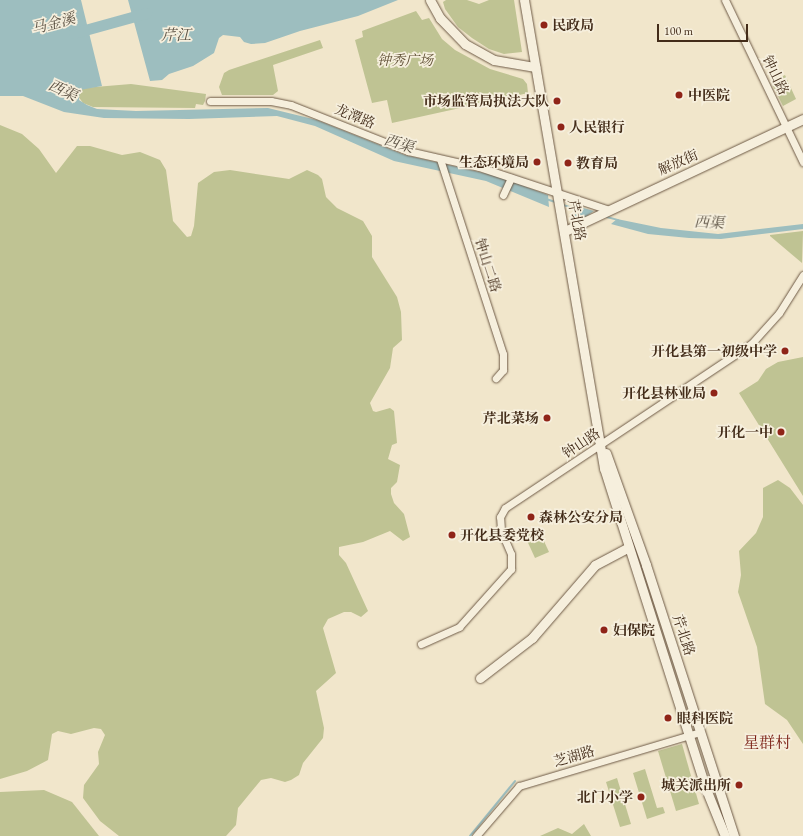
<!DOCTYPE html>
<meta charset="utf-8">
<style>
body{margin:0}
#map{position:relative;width:803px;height:836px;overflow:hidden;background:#f1e6cb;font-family:"EB Garamond","Noto Serif SC",serif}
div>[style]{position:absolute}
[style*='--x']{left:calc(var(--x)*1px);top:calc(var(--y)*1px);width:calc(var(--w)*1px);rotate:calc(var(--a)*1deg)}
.green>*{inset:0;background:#bfc393}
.water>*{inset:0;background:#9dbebf}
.stream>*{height:2px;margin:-1px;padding:0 1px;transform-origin:1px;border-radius:1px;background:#9dbebf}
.river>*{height:11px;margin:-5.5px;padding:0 5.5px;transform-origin:5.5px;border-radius:5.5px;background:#9dbebf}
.roads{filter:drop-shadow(0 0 1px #6e5a46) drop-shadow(0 0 1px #6e5a46)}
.street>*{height:7px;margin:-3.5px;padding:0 3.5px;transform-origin:3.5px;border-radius:3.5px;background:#f6efdd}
.secondary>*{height:9px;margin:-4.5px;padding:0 4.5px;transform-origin:4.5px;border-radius:4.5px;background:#f6efdd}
.dots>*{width:11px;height:11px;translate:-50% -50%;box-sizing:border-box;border:2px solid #f6efdd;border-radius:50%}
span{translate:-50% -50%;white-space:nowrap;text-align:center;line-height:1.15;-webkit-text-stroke:3.5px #f6efdd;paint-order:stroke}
.poi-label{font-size:14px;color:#432c19;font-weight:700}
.left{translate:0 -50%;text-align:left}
.right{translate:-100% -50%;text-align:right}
.park-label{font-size:14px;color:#625238;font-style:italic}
.street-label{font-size:14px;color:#432c19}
.water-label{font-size:15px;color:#5a5042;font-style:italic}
.quarter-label{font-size:16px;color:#7a1f14}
.scale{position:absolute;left:657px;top:24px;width:91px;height:18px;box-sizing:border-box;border:2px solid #432c19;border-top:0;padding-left:5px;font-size:12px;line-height:14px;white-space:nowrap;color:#432c19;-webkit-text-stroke:3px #f6efdd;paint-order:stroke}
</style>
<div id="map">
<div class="green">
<div style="clip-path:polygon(446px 0,467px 0,479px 4px,489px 0,514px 0,522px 52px,504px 54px,489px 49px,472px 38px,458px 27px,445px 9px,443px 2px)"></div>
<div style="clip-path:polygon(416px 11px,422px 20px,429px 18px,442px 39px,455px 50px,490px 69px,523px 79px,527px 84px,528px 93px,392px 123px,387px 100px,372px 103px,355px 40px,363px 37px,362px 31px)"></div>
<div style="clip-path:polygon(320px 40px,323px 48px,273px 65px,278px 91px,273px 95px,222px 95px,219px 87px,224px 73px,229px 70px)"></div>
<div style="clip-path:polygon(785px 75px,796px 99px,783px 106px,771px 82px)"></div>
<div style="clip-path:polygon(131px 84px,206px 94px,205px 101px,203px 105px,196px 104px,195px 108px,93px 107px,83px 103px,78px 96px,83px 88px)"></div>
<div style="clip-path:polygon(0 125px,22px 134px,39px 149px,56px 173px,77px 146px,90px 146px,122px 155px,140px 152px,160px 160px,166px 170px,173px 221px,187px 237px,191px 236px,194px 226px,198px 183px,214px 172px,230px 170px,289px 179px,307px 170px,318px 175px,322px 179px,326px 197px,337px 208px,363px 221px,372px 236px,372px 257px,397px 297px,401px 312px,402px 340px,393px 348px,390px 368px,370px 403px,373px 411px,376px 412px,390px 408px,394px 411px,397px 443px,392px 445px,388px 459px,400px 465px,397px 482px,391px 488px,391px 494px,394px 503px,404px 514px,410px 537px,403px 541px,390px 531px,363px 542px,339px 547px,339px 555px,346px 563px,368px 611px,361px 617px,351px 612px,344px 612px,328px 619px,323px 628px,336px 673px,316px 691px,324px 728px,323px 738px,303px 763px,299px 775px,291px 780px,285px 782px,271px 778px,261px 780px,238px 808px,236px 825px,226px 836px,119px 836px,100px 821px,83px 798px,84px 785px,99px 764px,98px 752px,105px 735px,101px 729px,94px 728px,71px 734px,58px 731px,52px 734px,48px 760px,27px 771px,0 779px)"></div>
<div style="clip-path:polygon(803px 231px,802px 263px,770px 236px,770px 235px)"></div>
<div style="clip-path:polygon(803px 357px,803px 496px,739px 393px,758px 381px,766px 369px,778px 362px)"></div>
<div style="clip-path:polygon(778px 480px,790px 488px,803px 505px,803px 744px,787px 720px,765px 704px,757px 647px,738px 592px,741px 575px,739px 551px,756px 533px,763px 517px,763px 488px)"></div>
<div style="clip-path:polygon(538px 528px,549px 552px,535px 558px,524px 534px)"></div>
<div style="clip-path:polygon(682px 744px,699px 804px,676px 811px,658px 751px)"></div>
<div style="clip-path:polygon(645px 769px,657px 808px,663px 807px,665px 813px,647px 819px,633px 773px)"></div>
<div style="clip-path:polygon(617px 778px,631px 824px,620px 827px,606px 782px)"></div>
<div style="clip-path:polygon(44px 790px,72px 802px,99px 836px,0 836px,0 792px)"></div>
<div style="clip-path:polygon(584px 824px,591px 836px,540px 836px,558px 828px,572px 834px)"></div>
</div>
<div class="water">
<div style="clip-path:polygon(0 0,81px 0,102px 86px,80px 90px,79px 100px,87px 105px,97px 109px,136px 111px,268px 108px,317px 120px,405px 155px,497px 176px,548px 195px,549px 207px,486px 181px,394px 161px,315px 126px,277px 116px,189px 119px,104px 118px,64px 112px,23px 96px,0 96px)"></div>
<div style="clip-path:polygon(128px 0,398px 0,358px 16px,300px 31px,265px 43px,251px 44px,244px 42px,240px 37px,223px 35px,219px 38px,214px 53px,193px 66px,169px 74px,162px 80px,150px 81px)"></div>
<div style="clip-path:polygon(573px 205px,594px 211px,584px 218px,575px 216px)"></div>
<div style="clip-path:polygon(617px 219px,661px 228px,718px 234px,803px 224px,803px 229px,721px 239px,689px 238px,648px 234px,611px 224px)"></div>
</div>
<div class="stream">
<div style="--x:546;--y:199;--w:9;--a:18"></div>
<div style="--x:563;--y:205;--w:14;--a:17"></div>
<div style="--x:603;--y:216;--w:16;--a:15"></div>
<div style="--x:470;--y:836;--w:71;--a:-50.7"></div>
</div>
<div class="river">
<div style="--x:74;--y:33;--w:75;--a:-15.5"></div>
</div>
<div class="roads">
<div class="street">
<div style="--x:725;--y:0;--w:180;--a:64.3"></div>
<div style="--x:210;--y:101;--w:61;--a:0"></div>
<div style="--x:271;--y:101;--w:20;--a:11"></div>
<div style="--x:291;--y:105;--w:126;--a:21.5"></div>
<div style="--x:408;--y:151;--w:73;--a:12.7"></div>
<div style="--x:479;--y:167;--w:134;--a:18.3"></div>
<div style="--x:440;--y:159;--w:205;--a:72.1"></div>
<div style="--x:503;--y:354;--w:16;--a:90"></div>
<div style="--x:503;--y:370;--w:11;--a:131"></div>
<div style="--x:503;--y:195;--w:19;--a:-65"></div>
<div style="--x:421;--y:644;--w:42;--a:-24.1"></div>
<div style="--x:459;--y:627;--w:78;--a:-48.1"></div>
<div style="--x:511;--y:569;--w:15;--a:-90"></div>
<div style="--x:511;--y:554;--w:26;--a:-113"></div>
<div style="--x:501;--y:530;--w:13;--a:-94"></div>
<div style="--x:500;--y:517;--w:10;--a:-61"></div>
<div style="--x:505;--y:508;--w:297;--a:-33.7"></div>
<div style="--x:752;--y:343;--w:40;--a:-48"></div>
<div style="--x:779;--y:313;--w:45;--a:-57.7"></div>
<div style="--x:476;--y:836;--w:66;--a:-49.3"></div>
<div style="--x:519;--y:786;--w:189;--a:-16.6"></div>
</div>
<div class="secondary">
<div style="--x:430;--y:0;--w:21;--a:61"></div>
<div style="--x:440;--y:18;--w:36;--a:46"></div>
<div style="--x:465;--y:44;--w:33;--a:29"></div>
<div style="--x:494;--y:60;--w:42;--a:9.7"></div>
<div style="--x:524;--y:0;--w:475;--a:80.3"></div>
<div style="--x:604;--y:468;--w:337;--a:72.4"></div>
<div style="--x:706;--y:789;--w:51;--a:68"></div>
<div style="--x:565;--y:231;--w:263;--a:-25.2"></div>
<div style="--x:606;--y:453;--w:119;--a:70.3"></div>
<div style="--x:646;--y:565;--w:285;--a:72"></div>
<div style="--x:480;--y:678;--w:66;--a:-37.6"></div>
<div style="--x:532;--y:638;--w:96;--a:-49.2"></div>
<div style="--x:595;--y:565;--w:38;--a:-28"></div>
</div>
</div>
<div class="dots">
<div style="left:544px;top:25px;background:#8f2418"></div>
<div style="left:679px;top:95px;background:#8f2418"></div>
<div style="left:557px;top:101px;background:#8f2418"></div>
<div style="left:561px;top:127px;background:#8f2418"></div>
<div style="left:537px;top:162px;background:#8f2418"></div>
<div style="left:568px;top:163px;background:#8f2418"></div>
<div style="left:785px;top:351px;background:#8f2418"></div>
<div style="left:714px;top:393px;background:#8f2418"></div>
<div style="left:547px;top:418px;background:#8f2418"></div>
<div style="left:781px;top:432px;background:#8f2418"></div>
<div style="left:531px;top:517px;background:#8f2418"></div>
<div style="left:452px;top:535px;background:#8f2418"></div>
<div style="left:604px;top:630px;background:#8f2418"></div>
<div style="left:668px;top:718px;background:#8f2418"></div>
<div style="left:739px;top:785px;background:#8f2418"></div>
<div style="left:641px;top:797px;background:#8f2418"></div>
</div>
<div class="poi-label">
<span class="left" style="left:552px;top:25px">民政局</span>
<span class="left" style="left:688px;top:95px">中医院</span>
<span class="right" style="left:549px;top:101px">市场监管局执法大队</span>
<span class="left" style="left:569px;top:127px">人民银行</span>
<span class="right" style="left:529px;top:162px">生态环境局</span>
<span class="left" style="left:576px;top:163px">教育局</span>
<span class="right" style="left:777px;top:351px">开化县第一初级中学</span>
<span class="right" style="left:706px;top:393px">开化县林业局</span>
<span class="right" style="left:539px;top:418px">芹北菜场</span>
<span class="right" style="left:773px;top:432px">开化一中</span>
<span class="left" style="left:539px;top:517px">森林公安分局</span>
<span class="left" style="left:460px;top:535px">开化县委党校</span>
<span class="left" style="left:613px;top:630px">妇保院</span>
<span class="left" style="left:677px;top:718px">眼科医院</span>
<span class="right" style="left:731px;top:785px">城关派出所</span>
<span class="right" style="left:633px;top:797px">北门小学</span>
</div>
<div class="park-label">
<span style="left:405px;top:60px">钟秀广场</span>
</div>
<div class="street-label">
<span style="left:776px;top:75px;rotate:64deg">钟山路</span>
<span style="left:355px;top:116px;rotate:22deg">龙潭路</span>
<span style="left:678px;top:162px;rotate:-24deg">解放街</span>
<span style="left:577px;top:220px;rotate:79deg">芹北路</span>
<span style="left:488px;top:265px;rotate:72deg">钟山二路</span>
<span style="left:581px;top:443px;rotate:-34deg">钟山路</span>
<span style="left:684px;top:635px;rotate:72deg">芹北路</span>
<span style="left:574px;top:756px;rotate:-16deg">芝湖路</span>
</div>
<div class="water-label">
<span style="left:53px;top:23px;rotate:-15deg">马金溪</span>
<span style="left:176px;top:35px">芹江</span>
<span style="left:63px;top:90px;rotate:25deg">西渠</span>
<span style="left:399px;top:143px;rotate:17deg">西渠</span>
<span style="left:709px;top:222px;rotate:3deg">西渠</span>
</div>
<div class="quarter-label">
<span style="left:767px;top:743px">星群村</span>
</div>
<div class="scale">100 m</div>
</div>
